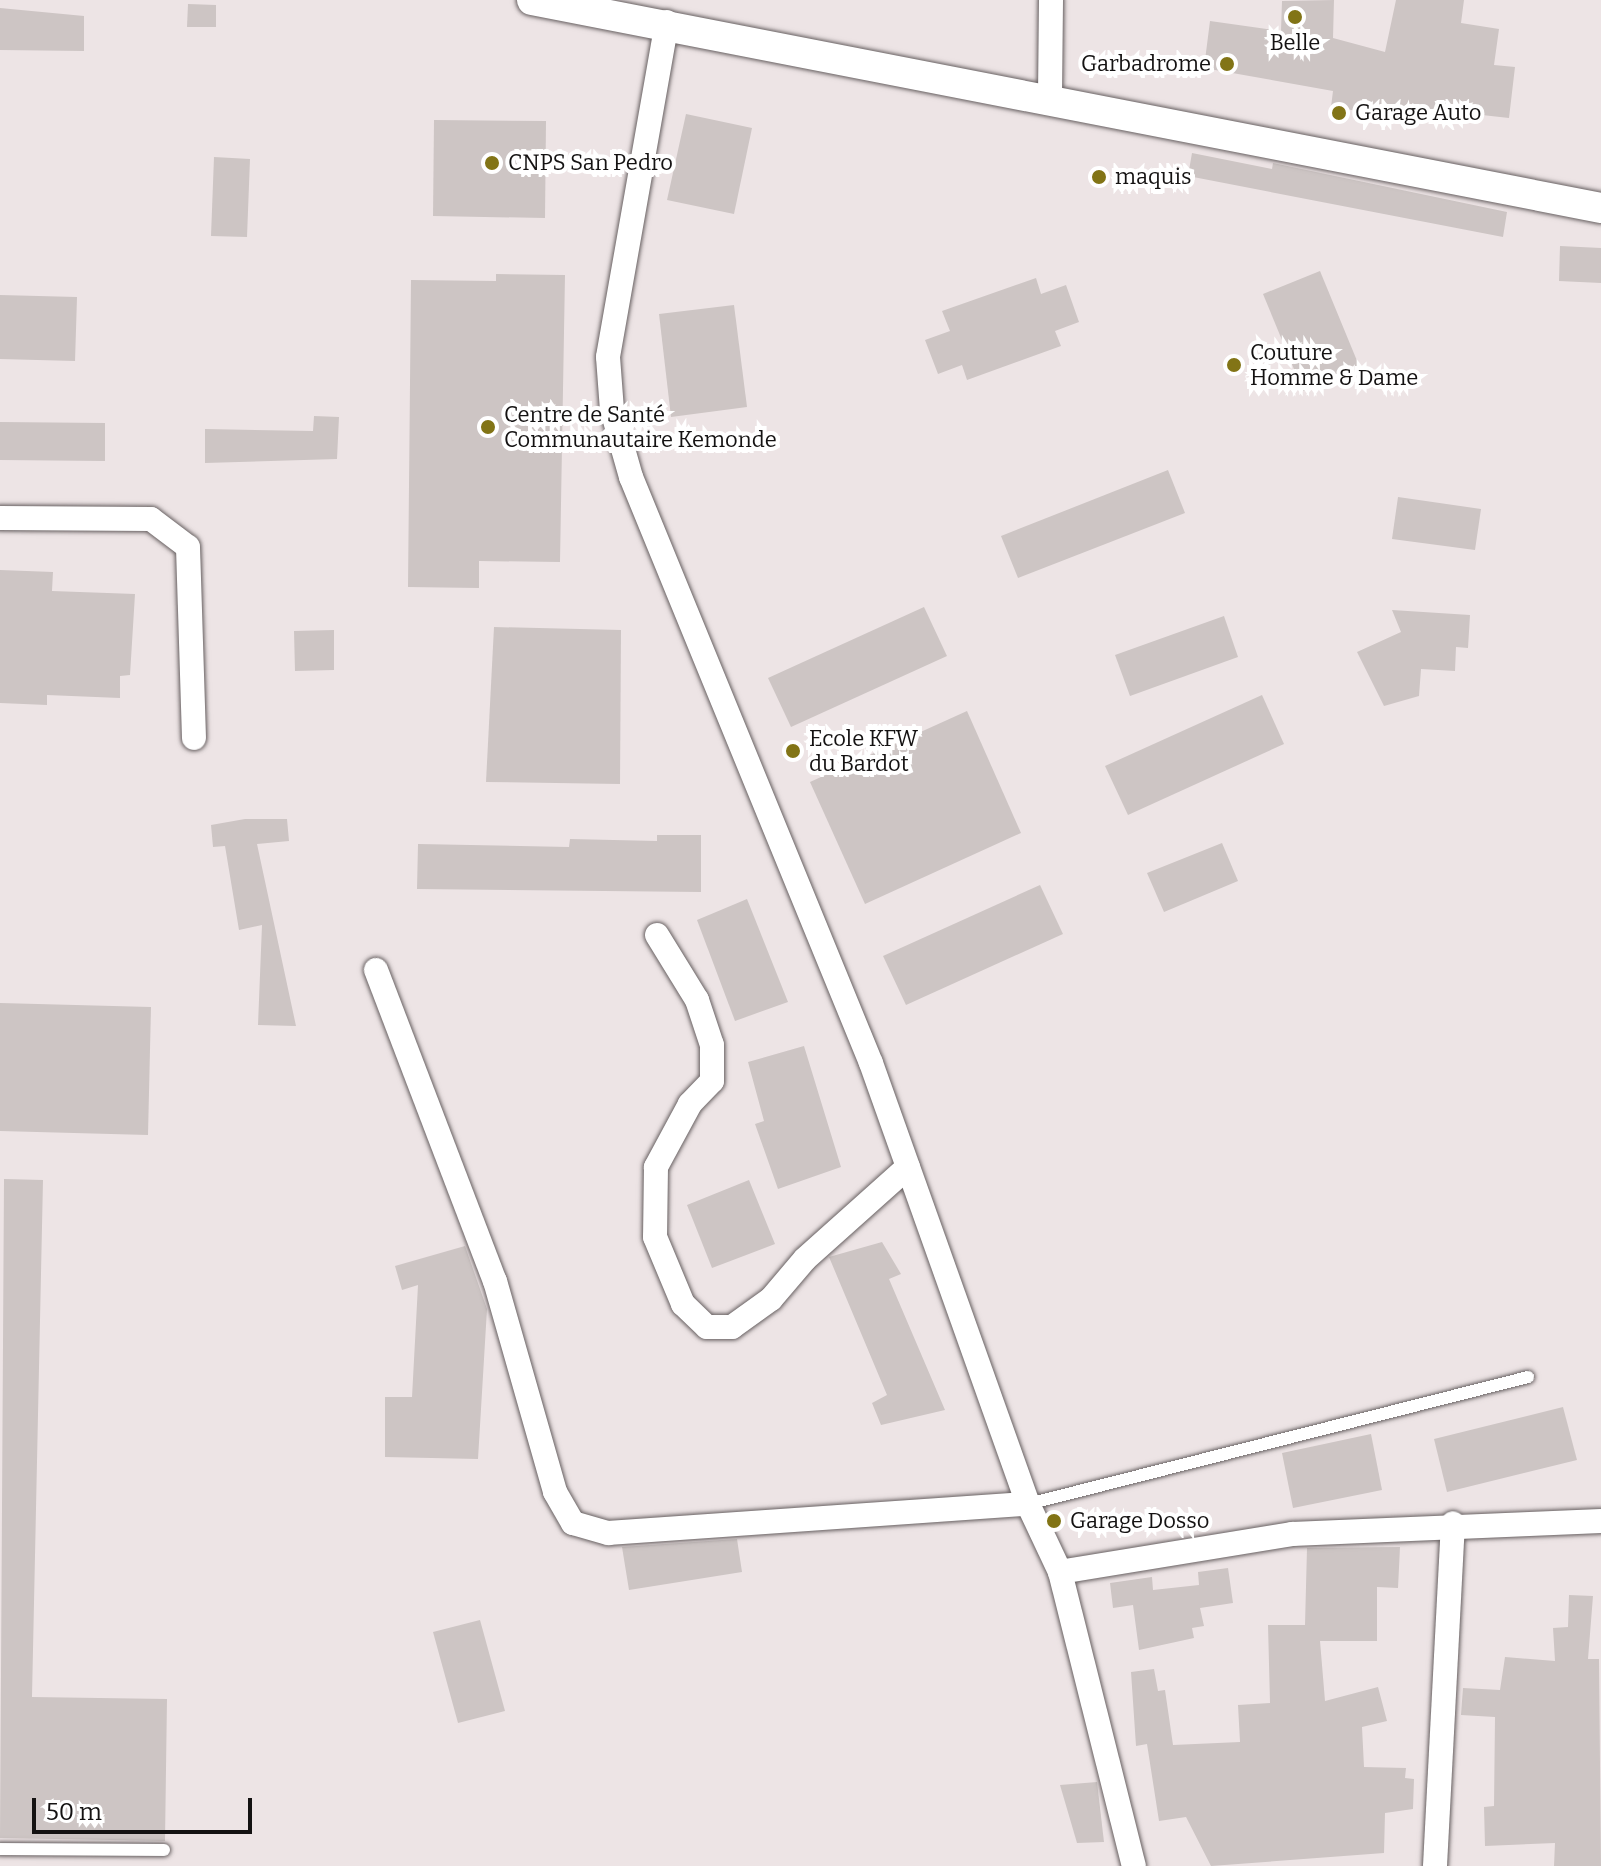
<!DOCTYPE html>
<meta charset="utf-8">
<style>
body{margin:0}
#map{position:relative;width:1601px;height:1866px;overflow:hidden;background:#ede4e5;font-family:Bitter,serif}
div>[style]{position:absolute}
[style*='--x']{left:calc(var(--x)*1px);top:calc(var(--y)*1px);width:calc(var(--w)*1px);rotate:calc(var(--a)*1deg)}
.building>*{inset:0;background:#cdc5c4}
.roads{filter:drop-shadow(0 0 2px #676061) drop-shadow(0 0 2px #676061)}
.service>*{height:12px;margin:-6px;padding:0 6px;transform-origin:6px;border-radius:6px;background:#fff}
.minor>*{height:24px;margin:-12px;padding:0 12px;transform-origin:12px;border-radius:12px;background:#fff}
.tertiary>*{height:30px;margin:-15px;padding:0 15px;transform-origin:15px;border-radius:15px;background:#fff}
.dots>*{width:22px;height:22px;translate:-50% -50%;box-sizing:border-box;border:4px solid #fff;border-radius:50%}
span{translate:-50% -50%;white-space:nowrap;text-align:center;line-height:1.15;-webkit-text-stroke:8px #fff;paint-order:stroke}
.poi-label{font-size:22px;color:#141212}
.right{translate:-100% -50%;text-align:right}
.left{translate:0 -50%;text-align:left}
.scale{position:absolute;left:32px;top:1798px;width:220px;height:36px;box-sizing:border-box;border:4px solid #141212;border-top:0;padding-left:10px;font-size:24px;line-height:28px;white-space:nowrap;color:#141212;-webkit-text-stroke:6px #fff;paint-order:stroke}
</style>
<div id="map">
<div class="building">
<div style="clip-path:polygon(1334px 0,1333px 38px,1385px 52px,1396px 0,1464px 0,1461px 23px,1499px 29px,1494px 65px,1515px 67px,1509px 118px,1428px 109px,1426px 121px,1331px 107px,1333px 91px,1204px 68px,1210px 21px,1281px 31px,1282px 1px)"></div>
<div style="clip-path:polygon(188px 4px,216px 5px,216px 27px,187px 27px)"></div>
<div style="clip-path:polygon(0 8px,84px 16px,84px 51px,0 50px)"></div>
<div style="clip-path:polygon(686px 114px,752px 128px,734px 214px,667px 200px)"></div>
<div style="clip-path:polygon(434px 120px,546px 121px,545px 218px,433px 216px)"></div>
<div style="clip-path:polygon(1192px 153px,1272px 169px,1273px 163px,1507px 212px,1503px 237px,1188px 176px)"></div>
<div style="clip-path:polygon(214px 157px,250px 159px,247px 237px,211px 236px)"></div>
<div style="clip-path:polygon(1560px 246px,1601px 248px,1601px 283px,1559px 281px)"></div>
<div style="clip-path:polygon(1320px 271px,1360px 368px,1303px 391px,1263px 294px)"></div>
<div style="clip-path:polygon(496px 274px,565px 275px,560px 562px,479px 561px,479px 588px,408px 587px,411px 280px,496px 281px)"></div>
<div style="clip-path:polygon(1036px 278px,1041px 294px,1066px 285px,1079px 322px,1055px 331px,1061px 346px,967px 380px,962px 365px,938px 374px,925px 340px,950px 331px,942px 311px)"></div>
<div style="clip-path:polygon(0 295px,77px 297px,75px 361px,0 359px)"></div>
<div style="clip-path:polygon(734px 305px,747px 407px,671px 417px,659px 314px)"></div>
<div style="clip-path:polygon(314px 416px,339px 417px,337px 459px,205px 463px,205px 429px,313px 431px)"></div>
<div style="clip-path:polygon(0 422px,105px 423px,105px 461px,0 460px)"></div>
<div style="clip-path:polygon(1168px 470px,1185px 513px,1018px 578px,1001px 536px)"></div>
<div style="clip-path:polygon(1398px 497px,1481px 509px,1475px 550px,1392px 539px)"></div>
<div style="clip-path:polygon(0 570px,53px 572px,52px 591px,135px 594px,130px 675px,120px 676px,120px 698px,47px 695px,47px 705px,0 703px)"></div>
<div style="clip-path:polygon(924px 607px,947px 656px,791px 727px,768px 678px)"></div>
<div style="clip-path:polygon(1392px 610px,1470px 615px,1468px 648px,1456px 647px,1455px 671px,1421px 669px,1419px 696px,1384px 706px,1357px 652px,1401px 632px)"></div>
<div style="clip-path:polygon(1224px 616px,1238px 657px,1130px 696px,1115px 655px)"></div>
<div style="clip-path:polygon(494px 627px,621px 630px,620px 784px,486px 782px)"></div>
<div style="clip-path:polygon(334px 630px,334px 670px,295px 671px,294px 631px)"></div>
<div style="clip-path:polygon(1262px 695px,1284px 744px,1128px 815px,1105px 766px)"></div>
<div style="clip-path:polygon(967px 711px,1021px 833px,865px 904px,810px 782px)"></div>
<div style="clip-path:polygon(245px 819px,287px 819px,289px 841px,257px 844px,296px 1026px,258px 1025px,262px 925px,239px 930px,225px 846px,213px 847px,211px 825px)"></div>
<div style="clip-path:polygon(657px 835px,701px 835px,701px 892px,417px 889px,418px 844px,569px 847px,570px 839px,657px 841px)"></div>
<div style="clip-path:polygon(1222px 843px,1238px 881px,1164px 912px,1147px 873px)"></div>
<div style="clip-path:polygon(1040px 885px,1063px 934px,906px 1005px,883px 956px)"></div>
<div style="clip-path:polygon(747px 899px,788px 1002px,735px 1021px,697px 920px)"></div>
<div style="clip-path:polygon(0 1003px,151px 1007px,148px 1135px,0 1131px)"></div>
<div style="clip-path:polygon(804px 1046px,841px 1167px,778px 1189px,755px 1124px,764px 1121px,748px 1062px)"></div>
<div style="clip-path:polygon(4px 1179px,43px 1180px,32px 1697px,167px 1699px,165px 1841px,0 1838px)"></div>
<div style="clip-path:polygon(749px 1180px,775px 1244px,712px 1268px,687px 1205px)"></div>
<div style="clip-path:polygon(882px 1242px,901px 1274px,889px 1279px,945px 1410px,881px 1425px,872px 1403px,887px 1395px,829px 1257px)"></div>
<div style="clip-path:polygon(465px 1246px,487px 1309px,478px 1459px,385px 1457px,385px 1397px,412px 1397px,418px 1285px,402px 1290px,395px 1266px)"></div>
<div style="clip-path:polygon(1563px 1407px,1577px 1460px,1447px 1492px,1434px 1439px)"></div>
<div style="clip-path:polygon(1371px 1434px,1382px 1490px,1293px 1508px,1282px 1453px)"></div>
<div style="clip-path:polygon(737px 1539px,742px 1572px,629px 1590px,622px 1547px)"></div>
<div style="clip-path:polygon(1400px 1547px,1398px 1588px,1377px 1587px,1377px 1641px,1320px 1641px,1325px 1701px,1378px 1687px,1387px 1721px,1362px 1727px,1364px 1767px,1406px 1768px,1405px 1778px,1414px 1779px,1413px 1809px,1385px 1813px,1384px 1853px,1211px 1866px,1186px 1817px,1159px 1821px,1147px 1744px,1136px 1746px,1131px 1672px,1154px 1669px,1158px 1691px,1165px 1690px,1173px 1745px,1240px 1742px,1238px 1705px,1270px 1703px,1268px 1625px,1305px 1625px,1307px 1548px)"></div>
<div style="clip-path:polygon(1228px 1568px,1233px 1603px,1200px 1608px,1204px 1626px,1192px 1628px,1194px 1638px,1139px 1650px,1133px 1605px,1113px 1608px,1110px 1583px,1152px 1577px,1153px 1590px,1199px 1585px,1198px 1572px)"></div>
<div style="clip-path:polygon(1569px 1595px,1593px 1596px,1588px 1659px,1599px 1659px,1601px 1866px,1554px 1866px,1555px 1843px,1485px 1846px,1484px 1807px,1494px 1806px,1495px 1717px,1461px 1715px,1463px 1688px,1500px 1690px,1505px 1657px,1555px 1661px,1553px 1628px,1568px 1627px)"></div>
<div style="clip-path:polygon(480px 1620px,505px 1711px,458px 1723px,433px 1632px)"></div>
<div style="clip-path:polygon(1097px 1782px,1104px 1842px,1077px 1843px,1060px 1785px)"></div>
</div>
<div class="roads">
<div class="service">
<div style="--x:1028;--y:1504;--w:516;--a:-14.25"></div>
<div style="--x:0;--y:1849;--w:164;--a:0.3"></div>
</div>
<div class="minor">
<div style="--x:667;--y:22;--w:340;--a:100"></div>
<div style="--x:608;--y:357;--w:53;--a:85.7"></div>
<div style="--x:612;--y:410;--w:70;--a:74.2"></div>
<div style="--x:631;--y:477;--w:633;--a:67.73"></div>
<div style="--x:871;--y:1063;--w:468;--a:70.4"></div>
<div style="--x:1028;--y:1504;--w:75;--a:64.8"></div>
<div style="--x:1060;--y:1572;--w:303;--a:75.9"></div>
<div style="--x:1050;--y:96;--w:96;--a:-89.4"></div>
<div style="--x:0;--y:518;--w:151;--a:0.4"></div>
<div style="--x:151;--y:519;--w:46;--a:37.1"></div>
<div style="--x:188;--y:547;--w:191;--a:88.2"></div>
<div style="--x:657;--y:935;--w:76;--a:58.4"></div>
<div style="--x:697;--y:1000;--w:47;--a:71.6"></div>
<div style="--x:712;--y:1045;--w:36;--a:90"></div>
<div style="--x:712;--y:1081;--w:32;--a:134"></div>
<div style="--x:690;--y:1104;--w:72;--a:118.4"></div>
<div style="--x:656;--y:1167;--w:70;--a:90.8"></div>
<div style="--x:655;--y:1237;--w:73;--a:67.3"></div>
<div style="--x:683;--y:1304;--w:33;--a:44"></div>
<div style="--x:707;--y:1327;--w:25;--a:0"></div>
<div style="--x:732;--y:1327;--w:48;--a:-35.7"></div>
<div style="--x:771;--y:1299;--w:52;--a:-49.6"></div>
<div style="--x:805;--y:1259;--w:138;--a:-41.8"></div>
<div style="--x:376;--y:970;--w:333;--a:69.1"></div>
<div style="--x:495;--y:1281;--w:219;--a:74.1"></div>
<div style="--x:555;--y:1492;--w:36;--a:60"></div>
<div style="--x:573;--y:1523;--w:37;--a:16"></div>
<div style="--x:609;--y:1533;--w:420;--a:-4"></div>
<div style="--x:1060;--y:1572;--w:235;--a:-9.3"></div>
<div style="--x:1292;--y:1534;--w:309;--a:-2.4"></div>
<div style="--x:1435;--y:1866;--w:343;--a:-87"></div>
</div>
<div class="tertiary">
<div style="--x:532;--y:0;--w:1089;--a:11.01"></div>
</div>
</div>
<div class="dots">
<div style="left:1295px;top:17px;background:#827416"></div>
<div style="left:1227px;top:64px;background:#827416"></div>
<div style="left:1339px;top:113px;background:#827416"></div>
<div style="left:492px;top:163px;background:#827416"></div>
<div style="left:1099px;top:177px;background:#827416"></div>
<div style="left:1234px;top:365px;background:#827416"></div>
<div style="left:488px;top:427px;background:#827416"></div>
<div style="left:793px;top:751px;background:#827416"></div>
<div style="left:1054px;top:1521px;background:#827416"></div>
</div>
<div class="poi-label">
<span style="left:1295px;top:43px">Belle</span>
<span class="right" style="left:1211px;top:64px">Garbadrome</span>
<span class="left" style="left:1355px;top:113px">Garage Auto</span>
<span class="left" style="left:508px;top:163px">CNPS San Pedro</span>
<span class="left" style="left:1115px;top:177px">maquis</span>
<span class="left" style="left:1250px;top:365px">Couture<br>Homme &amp; Dame</span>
<span class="left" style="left:504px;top:427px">Centre de Santé<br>Communautaire Kemonde</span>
<span class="left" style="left:809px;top:751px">Ecole KFW<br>du Bardot</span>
<span class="left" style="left:1070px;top:1521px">Garage Dosso</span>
</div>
<div class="scale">50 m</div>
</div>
